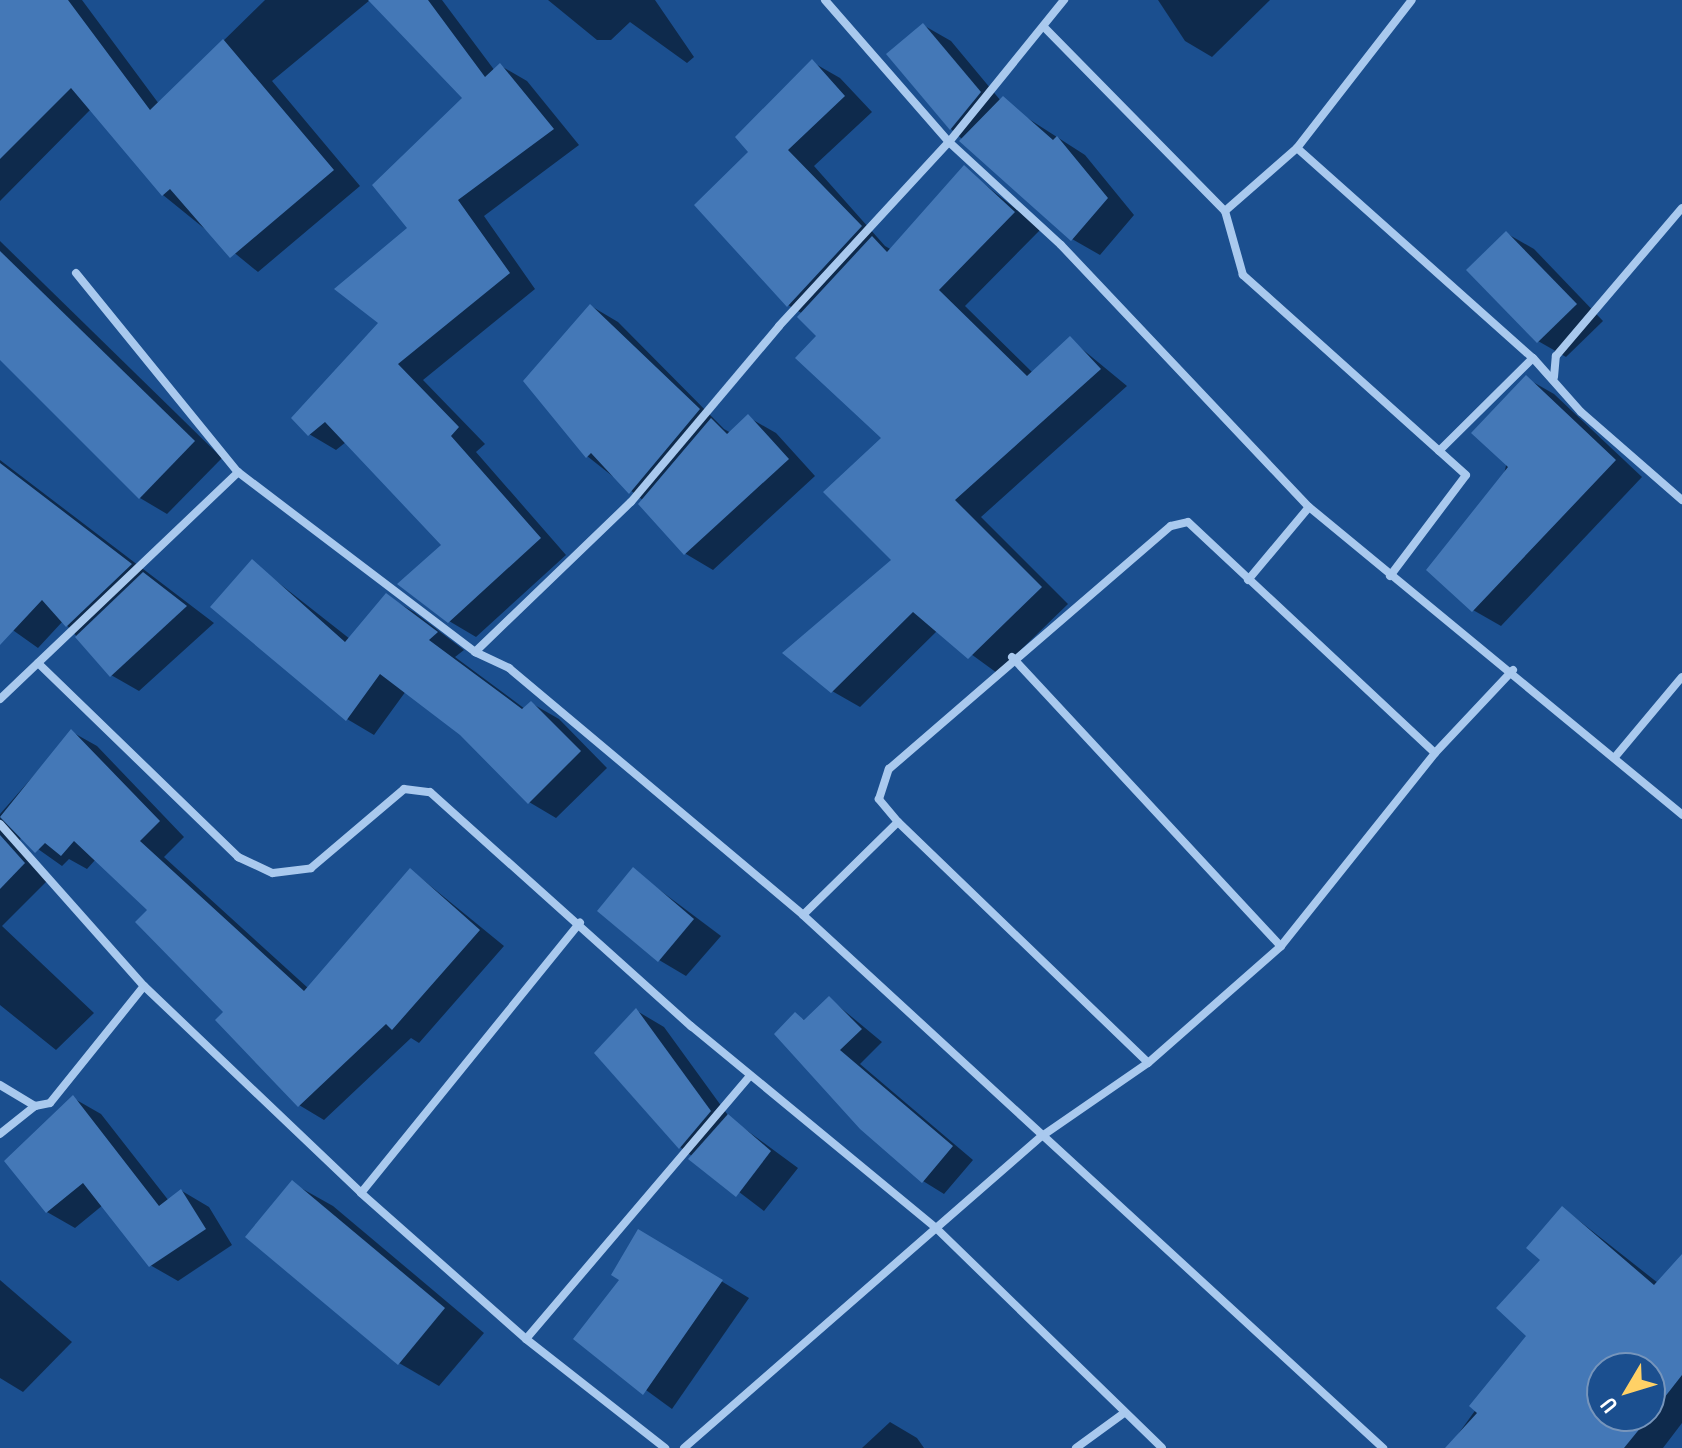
<!DOCTYPE html>
<style>
body{margin:0}
#map{position:relative;width:1682px;height:1448px;overflow:hidden;background:#1b4f8f;font-family:"PT Sans Narrow",sans-serif}
div>[style]{position:absolute}
[style*='--x']{left:calc(var(--x)*1px);top:calc(var(--y)*1px);width:calc(var(--w)*1px);rotate:calc(var(--a)*1deg)}
.shadow>*{inset:0;background:#0007}
.building>*{inset:0;background:#4478b7}
.street>*{height:8px;margin:-4px;padding:0 4px;transform-origin:4px;border-radius:4px;background:#a9c9ee}
span{translate:-50% -50%;white-space:nowrap;text-align:center;line-height:1.15;-webkit-text-stroke:6px #1b4f8f;paint-order:stroke}
.north{position:absolute;left:1586px;top:1352px;width:80px;height:80px;box-sizing:border-box;background:#1b4f8f;border:2px solid #7695bc;border-radius:50%;rotate:232deg;font-size:22px;font-weight:700;line-height:32px;text-align:center;color:#fff}
.north::after{content:'';display:block;margin:auto;width:28px;height:36px;background:#ffd166;clip-path:polygon(50% 0,100% 100%,50% 72%,0 100%)}
</style>
<div id="map">
<div class="shadow">
<div style="clip-path:polygon(0 0,82px 0,159px 104px,265px 0,370px 0,272px 81px,360px 186px,258px 272px,163px 195px,91px 109px,0 201px)"></div>
<div style="clip-path:polygon(370px 0,442px 0,495px 71px,501px 66px,527px 81px,579px 145px,484px 216px,535px 289px,423px 380px,485px 444px,476px 452px,566px 555px,476px 637px,449px 621px,444px 546px,346px 442px,336px 450px,309px 434px,381px 323px,465px 98px)"></div>
<div style="clip-path:polygon(548px 0,655px 0,694px 57px,687px 63px,630px 22px,611px 40px,597px 40px)"></div>
<div style="clip-path:polygon(1158px 0,1270px 0,1212px 57px,1185px 41px)"></div>
<div style="clip-path:polygon(923px 25px,951px 41px,1001px 101px,1085px 155px,1134px 215px,1100px 255px,1072px 239px,951px 129px)"></div>
<div style="clip-path:polygon(812px 62px,840px 78px,872px 112px,814px 166px,885px 246px,892px 250px,964px 168px,1041px 229px,965px 306px,1033px 373px,1070px 339px,1127px 386px,981px 517px,1068px 604px,997px 673px,938px 630px,860px 707px,832px 691px,894px 560px,884px 438px,803px 314px,788px 305px,751px 153px)"></div>
<div style="clip-path:polygon(1506px 233px,1534px 249px,1603px 321px,1566px 357px,1538px 341px)"></div>
<div style="clip-path:polygon(0 241px,222px 458px,167px 514px,140px 498px,0 351px)"></div>
<div style="clip-path:polygon(591px 306px,618px 322px,724px 429px,731px 433px,748px 417px,776px 433px,815px 476px,713px 570px,686px 554px,644px 501px,587px 456px)"></div>
<div style="clip-path:polygon(1526px 378px,1554px 394px,1642px 477px,1501px 626px,1473px 610px)"></div>
<div style="clip-path:polygon(0 460px,214px 623px,139px 691px,111px 675px,63px 621px,38px 648px,0 621px)"></div>
<div style="clip-path:polygon(252px 562px,350px 639px,386px 596px,414px 612px,464px 650px,455px 657px,525px 709px,531px 703px,559px 719px,607px 768px,556px 818px,529px 802px,462px 733px,406px 691px,374px 735px,347px 719px)"></div>
<div style="clip-path:polygon(72px 732px,97px 746px,184px 837px,164px 857px,308px 988px,411px 870px,504px 946px,419px 1043px,411px 1038px,324px 1120px,299px 1105px,150px 910px,96px 859px,87px 869px,69px 859px,62px 866px,21px 837px,19px 844px,50px 878px,2px 926px,94px 1013px,56px 1050px,0 1005px,0 814px)"></div>
<div style="clip-path:polygon(633px 870px,721px 936px,686px 976px,659px 960px)"></div>
<div style="clip-path:polygon(829px 998px,882px 1042px,860px 1064px,973px 1160px,944px 1194px,923px 1181px,795px 1014px,806px 1021px)"></div>
<div style="clip-path:polygon(637px 1011px,664px 1027px,730px 1118px,798px 1168px,764px 1211px,680px 1147px)"></div>
<div style="clip-path:polygon(73px 1098px,101px 1114px,169px 1201px,182px 1191px,209px 1207px,232px 1245px,178px 1281px,150px 1265px,103px 1205px,75px 1228px,47px 1212px)"></div>
<div style="clip-path:polygon(292px 1183px,333px 1206px,484px 1333px,439px 1386px,399px 1363px)"></div>
<div style="clip-path:polygon(evenodd,1563px 1208px,1658px 1283px,1682px 1285px,1682px 1423px,1663px 1448px,1448px 1448px,1529px 1336px,1543px 1260px,1563px 1208px,1602px 1368px,1650px 1368px,1650px 1416px,1602px 1416px,1602px 1368px)"></div>
<div style="clip-path:polygon(667px 1248px,749px 1298px,672px 1409px,576px 1339px)"></div>
<div style="clip-path:polygon(0 1280px,72px 1342px,23px 1392px,0 1378px)"></div>
<div style="clip-path:polygon(890px 1422px,917px 1438px,924px 1448px,862px 1448px)"></div>
</div>
<div class="building">
<div style="clip-path:polygon(0 0,68px 0,150px 110px,223px 39px,334px 170px,230px 258px,170px 189px,162px 196px,71px 88px,0 159px)"></div>
<div style="clip-path:polygon(368px 0,428px 0,485px 77px,500px 63px,554px 129px,458px 200px,510px 273px,398px 364px,459px 427px,451px 436px,541px 538px,448px 623px,397px 584px,441px 545px,325px 422px,308px 436px,291px 418px,378px 323px,334px 289px,407px 228px,372px 185px,462px 98px)"></div>
<div style="clip-path:polygon(923px 23px,981px 92px,950px 130px,886px 54px)"></div>
<div style="clip-path:polygon(812px 59px,845px 96px,788px 150px,862px 226px,787px 307px,694px 205px,748px 152px,735px 137px)"></div>
<div style="clip-path:polygon(1003px 96px,1053px 140px,1057px 136px,1108px 198px,1071px 241px,959px 141px)"></div>
<div style="clip-path:polygon(964px 165px,1015px 212px,939px 290px,1027px 376px,1070px 336px,1101px 369px,955px 500px,1042px 587px,968px 659px,913px 612px,831px 693px,782px 653px,891px 560px,823px 492px,881px 438px,795px 358px,816px 336px,797px 317px,872px 236px,887px 252px)"></div>
<div style="clip-path:polygon(1506px 231px,1577px 304px,1537px 343px,1466px 270px)"></div>
<div style="clip-path:polygon(0 251px,195px 441px,139px 499px,0 360px)"></div>
<div style="clip-path:polygon(590px 304px,700px 409px,629px 494px,591px 453px,586px 458px,523px 381px)"></div>
<div style="clip-path:polygon(1526px 375px,1616px 460px,1472px 612px,1426px 570px,1508px 467px,1471px 433px)"></div>
<div style="clip-path:polygon(748px 414px,789px 459px,684px 555px,638px 504px,711px 418px,727px 434px)"></div>
<div style="clip-path:polygon(0 463px,132px 564px,66px 627px,42px 600px,0 645px)"></div>
<div style="clip-path:polygon(252px 559px,345px 642px,386px 593px,438px 632px,429px 640px,522px 709px,531px 701px,581px 751px,528px 804px,460px 735px,380px 674px,346px 721px,210px 607px)"></div>
<div style="clip-path:polygon(143px 572px,187px 606px,110px 677px,75px 637px)"></div>
<div style="clip-path:polygon(71px 729px,160px 821px,140px 841px,304px 991px,410px 868px,480px 930px,392px 1030px,386px 1024px,298px 1107px,215px 1020px,223px 1012px,135px 922px,147px 910px,74px 841px,61px 856px,45px 843px,35px 853px,0 817px)"></div>
<div style="clip-path:polygon(0 835px,25px 863px,0 889px)"></div>
<div style="clip-path:polygon(633px 867px,694px 919px,658px 962px,597px 911px)"></div>
<div style="clip-path:polygon(829px 996px,862px 1029px,840px 1050px,953px 1146px,922px 1183px,860px 1129px,774px 1034px,795px 1012px,804px 1020px)"></div>
<div style="clip-path:polygon(636px 1008px,711px 1111px,679px 1149px,594px 1053px)"></div>
<div style="clip-path:polygon(73px 1095px,159px 1206px,181px 1189px,206px 1229px,149px 1267px,83px 1183px,46px 1213px,4px 1161px)"></div>
<div style="clip-path:polygon(728px 1114px,771px 1151px,736px 1197px,688px 1159px)"></div>
<div style="clip-path:polygon(292px 1180px,445px 1308px,398px 1365px,245px 1237px)"></div>
<div style="clip-path:polygon(1562px 1206px,1654px 1285px,1682px 1254px,1682px 1375px,1650px 1416px,1650px 1368px,1602px 1368px,1602px 1416px,1650px 1416px,1624px 1448px,1445px 1448px,1477px 1413px,1469px 1406px,1526px 1336px,1496px 1308px,1540px 1260px,1526px 1248px)"></div>
<div style="clip-path:polygon(638px 1229px,723px 1280px,643px 1395px,573px 1339px,619px 1280px,611px 1275px)"></div>
</div>
<div class="street">
<div style="--x:825;--y:0;--w:189;--a:48.9"></div>
<div style="--x:949;--y:142;--w:183;--a:-51"></div>
<div style="--x:1044;--y:27;--w:258;--a:45.5"></div>
<div style="--x:1297;--y:148;--w:316;--a:41.7"></div>
<div style="--x:76;--y:273;--w:257;--a:50.9"></div>
<div style="--x:238;--y:472;--w:298;--a:37.2"></div>
<div style="--x:475;--y:652;--w:38;--a:25"></div>
<div style="--x:509;--y:668;--w:384;--a:40"></div>
<div style="--x:803;--y:915;--w:788;--a:42.58"></div>
<div style="--x:1554;--y:377;--w:21;--a:-85"></div>
<div style="--x:1556;--y:356;--w:194;--a:-49.6"></div>
<div style="--x:1439;--y:451;--w:132;--a:-44.7"></div>
<div style="--x:1533;--y:358;--w:72;--a:48.4"></div>
<div style="--x:1581;--y:412;--w:134;--a:41.1"></div>
<div style="--x:1390;--y:576;--w:126;--a:-53"></div>
<div style="--x:1466;--y:475;--w:300;--a:-138.1"></div>
<div style="--x:1243;--y:275;--w:66;--a:-105.7"></div>
<div style="--x:1225;--y:211;--w:96;--a:-41.2"></div>
<div style="--x:1297;--y:148;--w:187;--a:-52.2"></div>
<div style="--x:1248;--y:580;--w:95;--a:-50.1"></div>
<div style="--x:475;--y:652;--w:216;--a:-43.9"></div>
<div style="--x:631;--y:502;--w:230;--a:-49.9"></div>
<div style="--x:779;--y:326;--w:251;--a:-47.3"></div>
<div style="--x:949;--y:142;--w:152;--a:42.6"></div>
<div style="--x:1061;--y:245;--w:361;--a:46.6"></div>
<div style="--x:1309;--y:507;--w:484;--a:39.5"></div>
<div style="--x:1012;--y:657;--w:395;--a:47.1"></div>
<div style="--x:38;--y:663;--w:279;--a:44.1"></div>
<div style="--x:238;--y:857;--w:38;--a:25"></div>
<div style="--x:273;--y:873;--w:38;--a:-7"></div>
<div style="--x:311;--y:868;--w:122;--a:-40.3"></div>
<div style="--x:404;--y:789;--w:26;--a:7"></div>
<div style="--x:430;--y:792;--w:351;--a:41.9"></div>
<div style="--x:691;--y:1026;--w:318;--a:39.5"></div>
<div style="--x:936;--y:1228;--w:315;--a:44.2"></div>
<div style="--x:0;--y:699;--w:329;--a:-43.6"></div>
<div style="--x:1615;--y:757;--w:104;--a:-50.1"></div>
<div style="--x:898;--y:822;--w:347;--a:43.9"></div>
<div style="--x:0;--y:824;--w:217;--a:48.4"></div>
<div style="--x:144;--y:986;--w:300;--a:43.6"></div>
<div style="--x:361;--y:1193;--w:220;--a:41.5"></div>
<div style="--x:526;--y:1339;--w:177;--a:38.1"></div>
<div style="--x:803;--y:915;--w:133;--a:-44.4"></div>
<div style="--x:898;--y:822;--w:30;--a:-130"></div>
<div style="--x:879;--y:799;--w:32;--a:-72"></div>
<div style="--x:889;--y:769;--w:372;--a:-40.8"></div>
<div style="--x:1171;--y:526;--w:17;--a:-13"></div>
<div style="--x:1188;--y:522;--w:338;--a:43.1"></div>
<div style="--x:0;--y:1085;--w:41;--a:31"></div>
<div style="--x:35;--y:1106;--w:15;--a:-11"></div>
<div style="--x:50;--y:1103;--w:150;--a:-51.2"></div>
<div style="--x:0;--y:1134;--w:45;--a:-38.7"></div>
<div style="--x:361;--y:1193;--w:348;--a:-51"></div>
<div style="--x:526;--y:1339;--w:345;--a:-49.6"></div>
<div style="--x:684;--y:1448;--w:475;--a:-41.1"></div>
<div style="--x:1042;--y:1136;--w:129;--a:-34.6"></div>
<div style="--x:1148;--y:1063;--w:177;--a:-41.3"></div>
<div style="--x:1281;--y:946;--w:247;--a:-51.4"></div>
<div style="--x:1435;--y:753;--w:114;--a:-46.8"></div>
<div style="--x:1076;--y:1448;--w:59;--a:-36.1"></div>
</div>
<div class="north">U</div>
</div>
